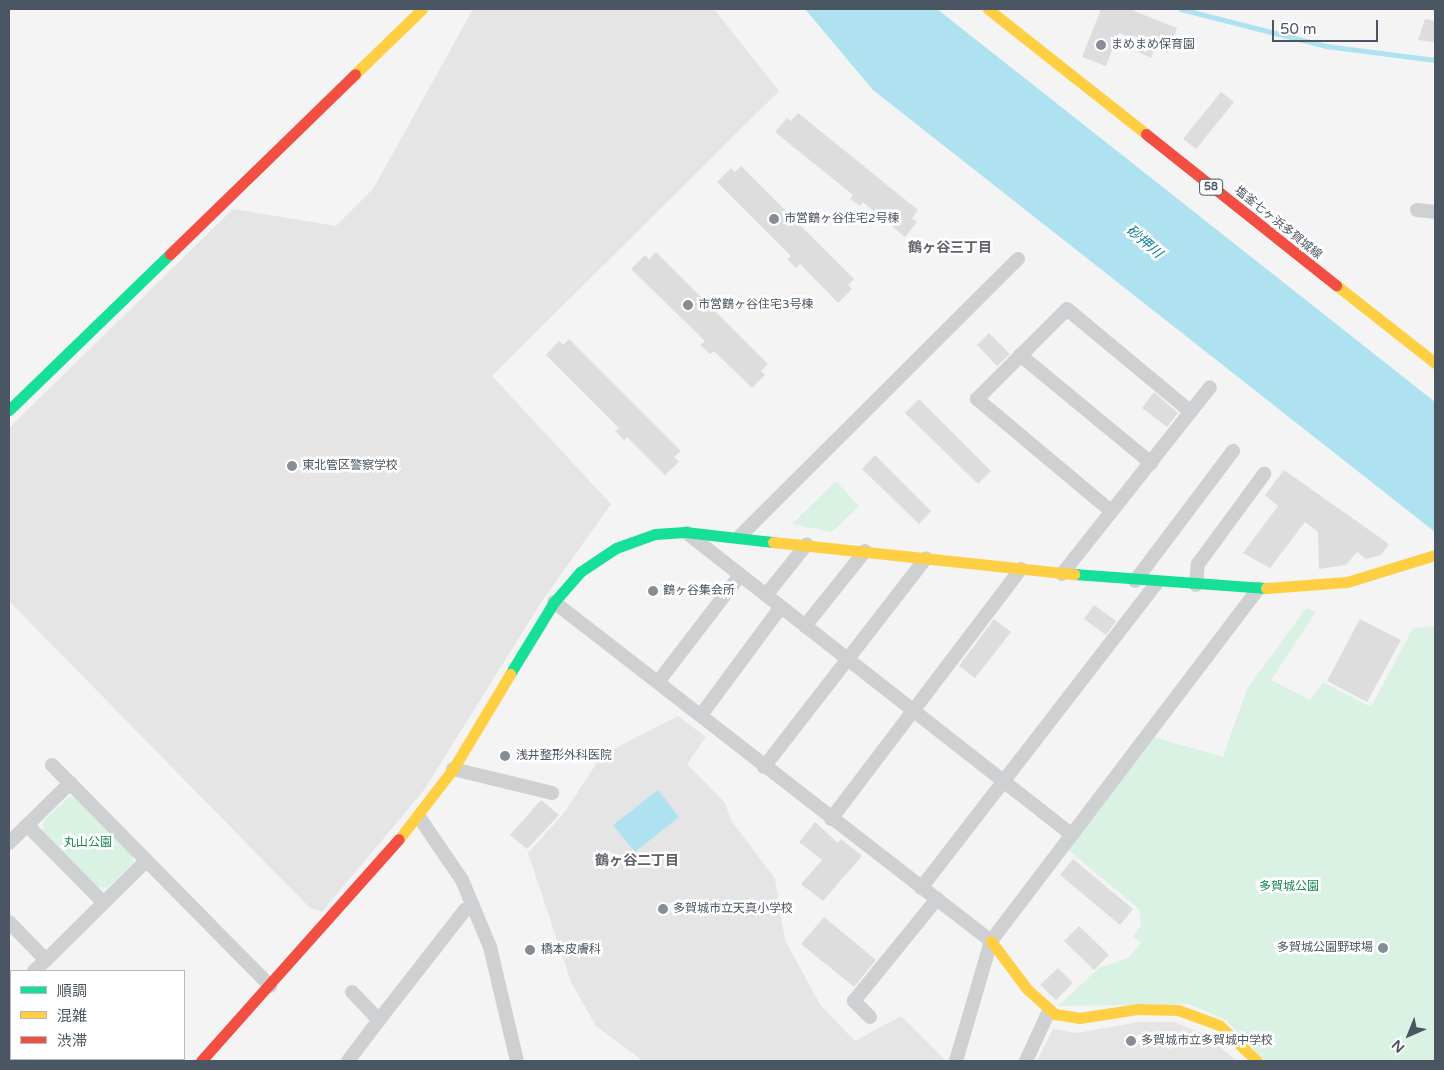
<!DOCTYPE html>
<meta charset="utf-8">
<style>
body{margin:0}
#map{position:relative;width:1444px;height:1070px;overflow:hidden;background:#f4f4f4;font-family:"Varela Round","Noto Sans JP",sans-serif}
div>[style]{position:absolute}
[style*='--x']{left:calc(var(--x)*1px);top:calc(var(--y)*1px);width:calc(var(--w)*1px);rotate:calc(var(--a)*1deg)}
.education>*{inset:0;background:#e6e5e6}
.green>*{inset:0;background:#d9f2e3}
.water>*{inset:0;background:#aee2f0}
.stream>*{height:4.5px;margin:-2.25px;padding:0 2.25px;transform-origin:2.25px;border-radius:2.25px;background:#aee2f0}
.building>*{inset:0;background:#ddddde}
.street>*{height:14px;margin:-7px;padding:0 7px;transform-origin:7px;border-radius:7px;background:#ced0d2}
.fast>*{height:11px;margin:-5.5px;padding:0 5.5px;transform-origin:5.5px;border-radius:5.5px;background:#16e098}
.slow>*{height:11px;margin:-5.5px;padding:0 5.5px;transform-origin:5.5px;border-radius:5.5px;background:#ffcf43}
.jam>*{height:11px;margin:-5.5px;padding:0 5.5px;transform-origin:5.5px;border-radius:5.5px;background:#f24e42}
.dots>*{width:14px;height:14px;translate:-50% -50%;box-sizing:border-box;border:2px solid #fff;border-radius:50%}
span{translate:-50% -50%;white-space:nowrap;text-align:center;line-height:1.15;-webkit-text-stroke:5px #fff;paint-order:stroke}
.shield-label span{padding:1px 4px;background:#fff;border:1px solid;border-radius:4px;-webkit-text-stroke-width:0}
.shield-label{font-size:11px;color:#4a5661;font-weight:700}
.poi-label{font-size:12px;color:#4a5661}
.left{translate:0 -50%;text-align:left}
.right{translate:-100% -50%;text-align:right}
.street-label{font-size:12px;color:#4a5661}
.park-label{font-size:12px;color:#17864f}
.water-label{font-size:14px;color:#0c7c9b;font-style:italic}
.neighbourhood-label{font-size:14px;color:#5f6368;font-weight:700}
.frame{position:absolute;inset:0;border:10px solid #4a5661;pointer-events:none}
.legend{position:absolute;left:10px;top:970px;width:175px;height:90px;box-sizing:border-box;background:#fff;border:1px solid #b7bbc0;margin:0;padding:6px 9px;list-style:none;font-size:15px;color:#4a5661}
.legend li{display:flex;align-items:center;gap:10px;height:25px}
.legend b{width:25px;border:1px solid #b7bbc0}
.north{position:absolute;left:1384px;top:1010px;width:50px;height:50px;-webkit-text-stroke:4px #fff;paint-order:stroke;rotate:224deg;font-size:14px;font-weight:700;line-height:20px;text-align:center;color:#4a5661}
.north::after{content:'';display:block;margin:auto;width:18px;height:22px;background:#4a5661;clip-path:polygon(50% 0,100% 100%,50% 72%,0 100%)}
.scale{position:absolute;left:1272px;top:20px;width:106px;height:22px;box-sizing:border-box;border:2px solid #4a5661;border-top:0;padding-left:6px;font-size:15px;line-height:18px;white-space:nowrap;color:#4a5661;-webkit-text-stroke:4px #fff;paint-order:stroke}
</style>
<div id="map">
<div class="education">
<div style="clip-path:polygon(473px 9px,714px 9px,779px 91px,492px 376px,611px 504px,544px 598px,424px 790px,322px 912px,309px 907px,9px 601px,9px 428px,233px 209px,336px 226px,373px 189px)"></div>
<div style="clip-path:polygon(678px 716px,706px 737px,687px 764px,725px 803px,731px 820px,775px 879px,785px 940px,821px 1006px,855px 1041px,901px 1016px,946px 1061px,643px 1061px,596px 1026px,571px 982px,528px 853px,564px 813px,602px 755px)"></div>
<div style="clip-path:polygon(1139px 1022px,1174px 1022px,1202px 1033px,1237px 1061px,1037px 1061px,1053px 1029px,1077px 1033px)"></div>
</div>
<div class="green">
<div style="clip-path:polygon(836px 481px,859px 506px,832px 532px,792px 524px)"></div>
<div style="clip-path:polygon(1306px 608px,1316px 612px,1271px 680px,1310px 700px,1323px 682px,1371px 707px,1413px 628px,1435px 626px,1435px 1061px,1265px 1061px,1226px 1020px,1189px 1004px,1058px 1006px,1099px 968px,1128px 958px,1141px 943px,1133px 936px,1141px 926px,1139px 909px,1067px 849px,1154px 737px,1223px 757px,1247px 689px)"></div>
<div style="clip-path:polygon(69px 797px,78px 798px,133px 854px,133px 863px,107px 888px,98px 887px,43px 831px,44px 821px)"></div>
</div>
<div class="water">
<div style="clip-path:polygon(805px 9px,937px 9px,1435px 402px,1435px 532px,873px 90px)"></div>
<div style="clip-path:polygon(658px 790px,679px 817px,635px 852px,613px 825px)"></div>
</div>
<div class="stream">
<div style="--x:1181;--y:9;--w:150;--a:14.3"></div>
<div style="--x:1326;--y:46;--w:110;--a:7.3"></div>
</div>
<div class="building">
<div style="clip-path:polygon(1101px 9px,1129px 9px,1177px 28px,1168px 53px,1155px 48px,1151px 58px,1138px 52px,1142px 42px,1119px 33px,1106px 66px,1082px 57px)"></div>
<div style="clip-path:polygon(1425px 19px,1435px 21px,1435px 42px,1418px 40px)"></div>
<div style="clip-path:polygon(1221px 92px,1234px 102px,1196px 149px,1183px 139px)"></div>
<div style="clip-path:polygon(798px 113px,918px 210px,912px 218px,917px 222px,905px 237px,863px 202px,860px 206px,850px 199px,853px 195px,775px 132px,787px 118px,791px 121px)"></div>
<div style="clip-path:polygon(741px 166px,854px 279px,848px 285px,852px 289px,838px 303px,800px 264px,796px 268px,787px 259px,791px 256px,717px 182px,731px 168px,735px 172px)"></div>
<div style="clip-path:polygon(656px 252px,768px 364px,761px 371px,765px 375px,752px 388px,714px 351px,710px 354px,700px 345px,705px 341px,631px 269px,645px 255px,649px 259px)"></div>
<div style="clip-path:polygon(989px 333px,1010px 354px,997px 366px,977px 345px)"></div>
<div style="clip-path:polygon(569px 339px,681px 451px,674px 457px,679px 462px,665px 475px,627px 437px,624px 440px,615px 431px,619px 428px,546px 355px,559px 341px,563px 345px)"></div>
<div style="clip-path:polygon(1154px 392px,1178px 413px,1167px 427px,1142px 408px)"></div>
<div style="clip-path:polygon(919px 399px,991px 471px,978px 484px,905px 413px)"></div>
<div style="clip-path:polygon(875px 455px,931px 511px,919px 524px,862px 469px)"></div>
<div style="clip-path:polygon(1284px 470px,1389px 544px,1381px 555px,1366px 559px,1357px 552px,1346px 565px,1319px 569px,1318px 532px,1305px 522px,1270px 568px,1243px 553px,1278px 506px,1265px 495px)"></div>
<div style="clip-path:polygon(1094px 605px,1116px 621px,1106px 635px,1084px 619px)"></div>
<div style="clip-path:polygon(994px 619px,1011px 632px,975px 678px,959px 666px)"></div>
<div style="clip-path:polygon(1360px 619px,1401px 640px,1367px 702px,1327px 681px)"></div>
<div style="clip-path:polygon(541px 800px,559px 815px,527px 849px,510px 835px)"></div>
<div style="clip-path:polygon(815px 822px,838px 843px,841px 839px,862px 856px,823px 901px,801px 884px,822px 860px,799px 842px)"></div>
<div style="clip-path:polygon(1073px 859px,1133px 909px,1120px 925px,1060px 875px)"></div>
<div style="clip-path:polygon(824px 917px,876px 960px,854px 987px,801px 944px)"></div>
<div style="clip-path:polygon(1079px 926px,1109px 955px,1094px 970px,1064px 941px)"></div>
<div style="clip-path:polygon(1058px 968px,1073px 983px,1056px 1000px,1040px 985px)"></div>
</div>
<div class="street">
<div style="--x:1417;--y:210;--w:18;--a:6"></div>
<div style="--x:1020;--y:355;--w:170;--a:39.5"></div>
<div style="--x:1111;--y:511;--w:175;--a:-140.1"></div>
<div style="--x:977;--y:399;--w:127;--a:-45"></div>
<div style="--x:1067;--y:309;--w:161;--a:39.7"></div>
<div style="--x:687;--y:533;--w:489;--a:38.1"></div>
<div style="--x:739;--y:537;--w:394;--a:-44.9"></div>
<div style="--x:1062;--y:574;--w:238;--a:-51.6"></div>
<div style="--x:1135;--y:581;--w:163;--a:-53"></div>
<div style="--x:1196;--y:585;--w:21;--a:-85"></div>
<div style="--x:1198;--y:564;--w:112;--a:-53.7"></div>
<div style="--x:766;--y:595;--w:65;--a:-51.2"></div>
<div style="--x:554;--y:602;--w:553;--a:37.8"></div>
<div style="--x:805;--y:626;--w:96;--a:-51.3"></div>
<div style="--x:658;--y:682;--w:135;--a:-52.5"></div>
<div style="--x:701;--y:715;--w:134;--a:-53.5"></div>
<div style="--x:52;--y:765;--w:25;--a:45"></div>
<div style="--x:764;--y:767;--w:264;--a:-52.2"></div>
<div style="--x:453;--y:769;--w:102;--a:13.6"></div>
<div style="--x:419;--y:817;--w:76;--a:55.7"></div>
<div style="--x:462;--y:880;--w:73;--a:67.3"></div>
<div style="--x:490;--y:947;--w:117;--a:76.7"></div>
<div style="--x:831;--y:819;--w:314;--a:-52.8"></div>
<div style="--x:27;--y:825;--w:108;--a:45.4"></div>
<div style="--x:9;--y:843;--w:86;--a:-44.5"></div>
<div style="--x:70;--y:783;--w:285;--a:45.4"></div>
<div style="--x:921;--y:888;--w:386;--a:-52.3"></div>
<div style="--x:9;--y:922;--w:53;--a:45.8"></div>
<div style="--x:46;--y:960;--w:141;--a:-44.7"></div>
<div style="--x:34;--y:971;--w:16;--a:-43"></div>
<div style="--x:352;--y:992;--w:39;--a:46"></div>
<div style="--x:379;--y:1020;--w:140;--a:-52"></div>
<div style="--x:465;--y:910;--w:9;--a:-27"></div>
<div style="--x:9;--y:996;--w:4;--a:-56"></div>
<div style="--x:870;--y:1017;--w:23;--a:-135"></div>
<div style="--x:854;--y:1001;--w:132;--a:-50.9"></div>
<div style="--x:348;--y:1061;--w:51;--a:-52.9"></div>
<div style="--x:956;--y:1061;--w:125;--a:-73.7"></div>
<div style="--x:991;--y:941;--w:443;--a:-52.8"></div>
<div style="--x:1026;--y:1061;--w:55;--a:-65.3"></div>
</div>
<div class="fast">
<div style="--x:9;--y:410;--w:224;--a:-44.1"></div>
<div style="--x:1074;--y:574;--w:193;--a:4.2"></div>
<div style="--x:510;--y:674;--w:84;--a:-58.6"></div>
<div style="--x:554;--y:602;--w:40;--a:-49"></div>
<div style="--x:580;--y:572;--w:43;--a:-33.7"></div>
<div style="--x:616;--y:548;--w:41;--a:-19.7"></div>
<div style="--x:655;--y:534;--w:30;--a:-4"></div>
<div style="--x:685;--y:532;--w:89;--a:6.5"></div>
</div>
<div class="slow">
<div style="--x:988;--y:9;--w:201;--a:38.3"></div>
<div style="--x:355;--y:74;--w:93;--a:-44.1"></div>
<div style="--x:1336;--y:285;--w:126;--a:38.2"></div>
<div style="--x:773;--y:542;--w:303;--a:6.1"></div>
<div style="--x:1266;--y:588;--w:81;--a:-4.2"></div>
<div style="--x:1347;--y:582;--w:92;--a:-17.1"></div>
<div style="--x:399;--y:839;--w:88;--a:-52.4"></div>
<div style="--x:453;--y:769;--w:111;--a:-59"></div>
<div style="--x:991;--y:941;--w:60;--a:53.1"></div>
<div style="--x:1027;--y:989;--w:38;--a:42"></div>
<div style="--x:1055;--y:1014;--w:24;--a:9"></div>
<div style="--x:1079;--y:1018;--w:60;--a:-8.7"></div>
<div style="--x:1138;--y:1009;--w:40;--a:1.4"></div>
<div style="--x:1178;--y:1010;--w:44;--a:20.1"></div>
<div style="--x:1219;--y:1025;--w:52;--a:43.5"></div>
</div>
<div class="jam">
<div style="--x:1146;--y:134;--w:243;--a:38.5"></div>
<div style="--x:170;--y:254;--w:258;--a:-44.2"></div>
<div style="--x:201;--y:1061;--w:297;--a:-48.3"></div>
</div>
<div class="dots">
<div style="left:1101px;top:45px;background:#868d94"></div>
<div style="left:774px;top:219px;background:#868d94"></div>
<div style="left:688px;top:305px;background:#868d94"></div>
<div style="left:292px;top:466px;background:#868d94"></div>
<div style="left:653px;top:591px;background:#868d94"></div>
<div style="left:505px;top:756px;background:#868d94"></div>
<div style="left:663px;top:909px;background:#868d94"></div>
<div style="left:1383px;top:948px;background:#868d94"></div>
<div style="left:530px;top:950px;background:#868d94"></div>
<div style="left:1131px;top:1041px;background:#868d94"></div>
</div>
<div class="shield-label">
<span style="left:1211px;top:187px">58</span>
</div>
<div class="poi-label">
<span class="left" style="left:1111px;top:45px">まめまめ保育園</span>
<span class="left" style="left:784px;top:219px">市営鶴ヶ谷住宅2号棟</span>
<span class="left" style="left:698px;top:305px">市営鶴ヶ谷住宅3号棟</span>
<span class="left" style="left:302px;top:466px">東北管区警察学校</span>
<span class="left" style="left:663px;top:591px">鶴ヶ谷集会所</span>
<span class="left" style="left:516px;top:756px">浅井整形外科医院</span>
<span class="left" style="left:673px;top:909px">多賀城市立天真小学校</span>
<span class="right" style="left:1373px;top:948px">多賀城公園野球場</span>
<span class="left" style="left:541px;top:950px">橋本皮膚科</span>
<span class="left" style="left:1141px;top:1041px">多賀城市立多賀城中学校</span>
</div>
<div class="street-label">
<span style="left:1278px;top:223px;rotate:39deg">塩釜七ヶ浜多賀城線</span>
</div>
<div class="park-label">
<span style="left:88px;top:843px">丸山公園</span>
<span style="left:1289px;top:887px">多賀城公園</span>
</div>
<div class="water-label">
<span style="left:1144px;top:242px;rotate:41deg">砂押川</span>
</div>
<div class="neighbourhood-label">
<span style="left:950px;top:248px">鶴ヶ谷三丁目</span>
<span style="left:637px;top:861px">鶴ヶ谷二丁目</span>
</div>
<div class="frame"></div>
<ul class="legend">
<li><b style="height:6px;background:#16e098"></b>順調</li>
<li><b style="height:6px;background:#ffcf43"></b>混雑</li>
<li><b style="height:6px;background:#f24e42"></b>渋滞</li>
</ul>
<div class="north">N</div>
<div class="scale">50 m</div>
</div>
